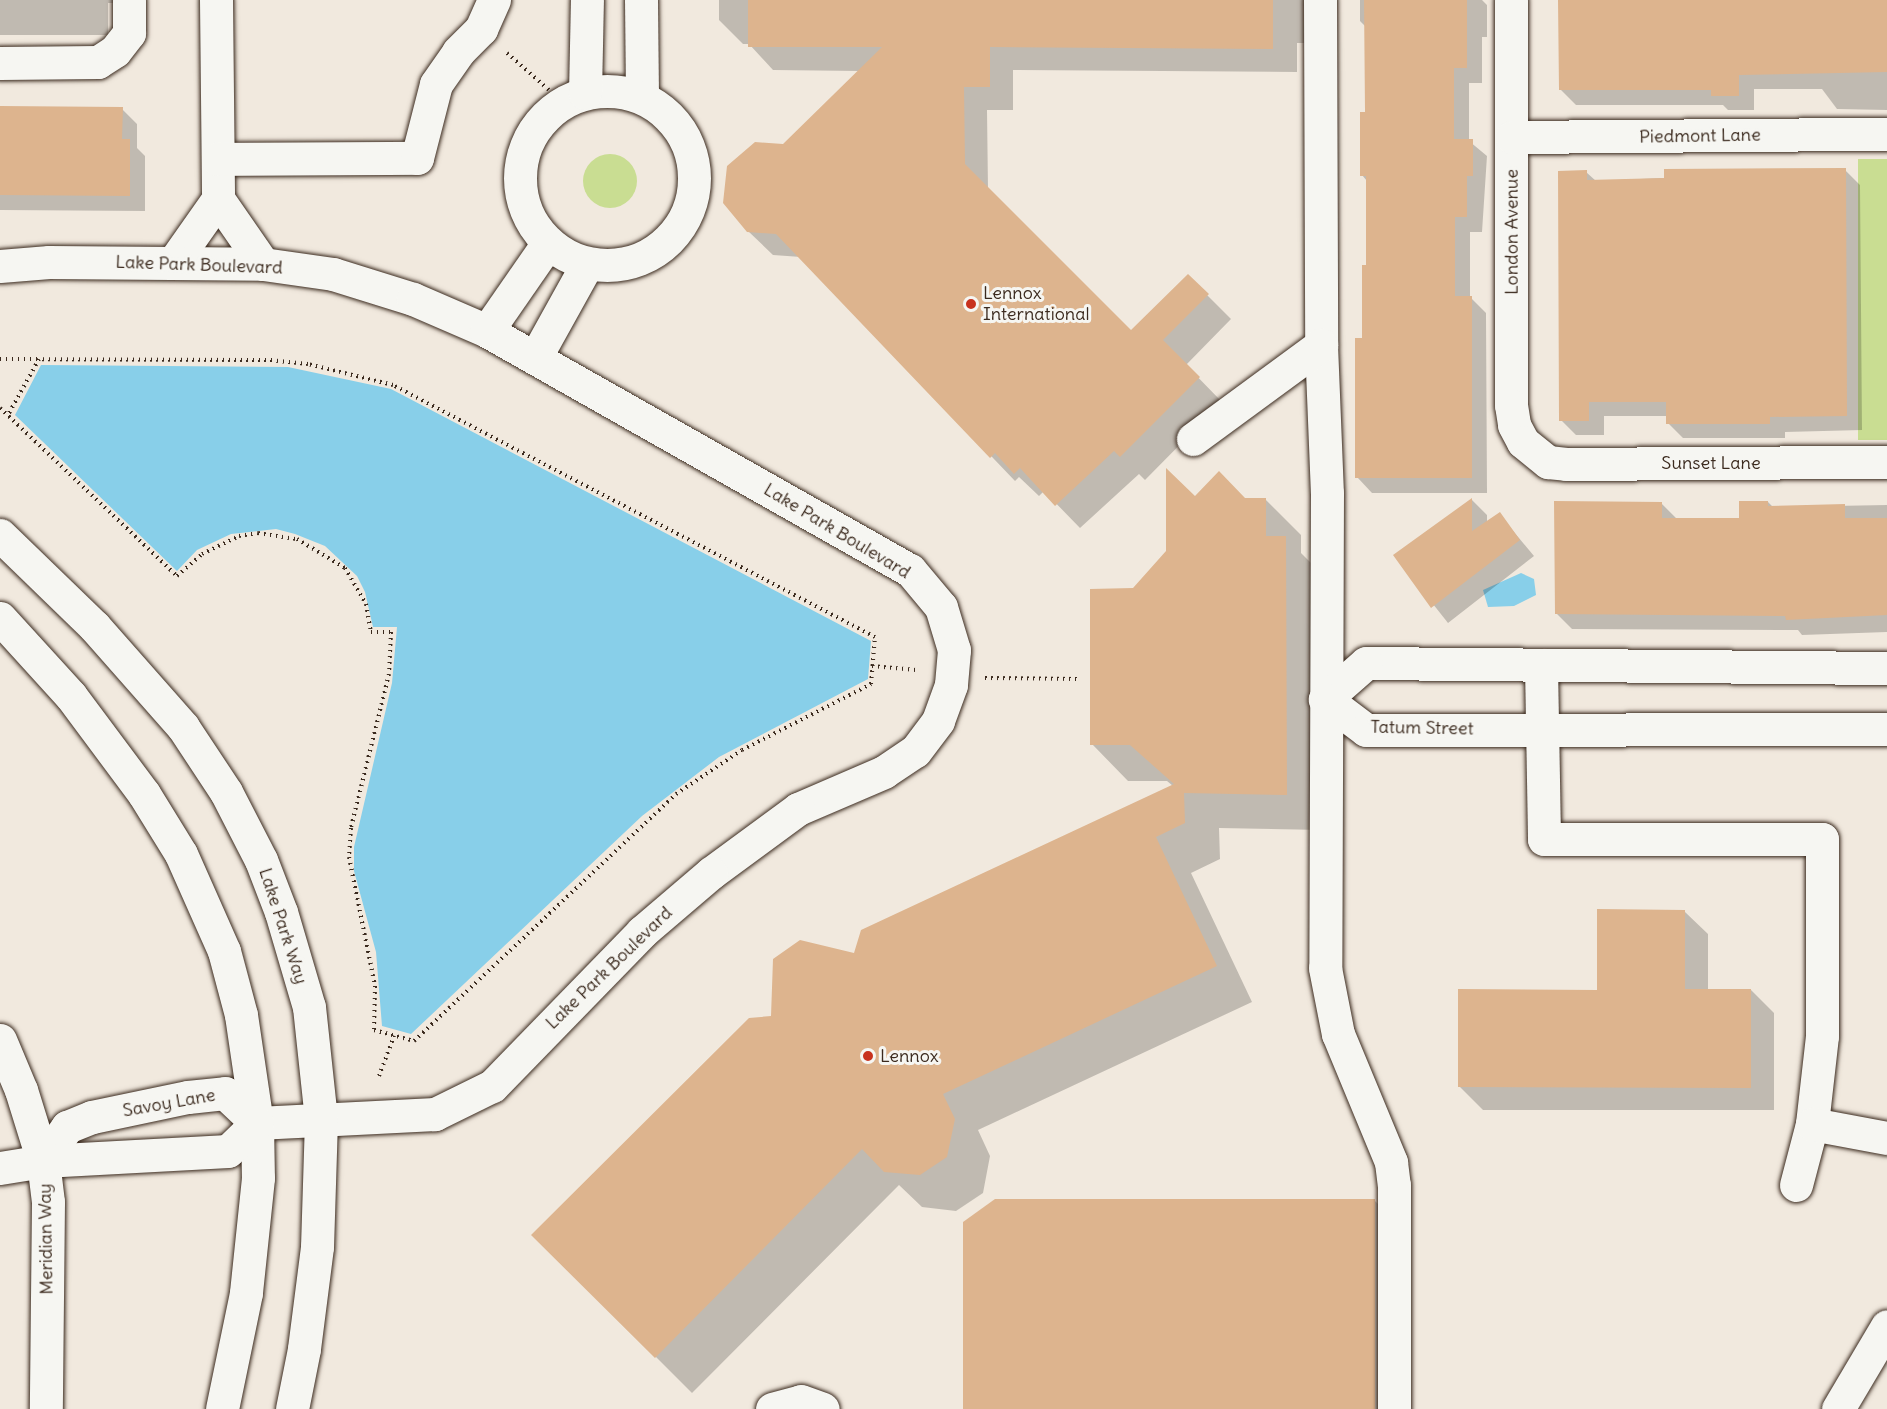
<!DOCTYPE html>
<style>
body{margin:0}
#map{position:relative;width:1887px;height:1409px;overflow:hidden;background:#f1e9de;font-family:Delius,sans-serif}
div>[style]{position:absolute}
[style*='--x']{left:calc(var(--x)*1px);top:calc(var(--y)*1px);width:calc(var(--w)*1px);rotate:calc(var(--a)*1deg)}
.green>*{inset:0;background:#c9dd92}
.round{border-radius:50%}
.water>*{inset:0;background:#88cfe9}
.shadow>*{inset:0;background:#0003}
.building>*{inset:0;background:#ddb48e}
.path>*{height:4px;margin-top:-2px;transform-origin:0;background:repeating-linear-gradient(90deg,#3b2a1e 0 1.5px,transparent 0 6px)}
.roads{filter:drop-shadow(0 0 2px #3b2a1e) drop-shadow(0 0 2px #3b2a1e)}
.minor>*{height:33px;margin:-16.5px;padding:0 16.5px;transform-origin:16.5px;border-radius:16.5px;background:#f6f6f2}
.minor>.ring{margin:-16.5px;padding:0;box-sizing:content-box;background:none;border:33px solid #f6f6f2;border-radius:50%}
.dots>*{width:16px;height:16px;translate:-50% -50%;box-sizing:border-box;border:3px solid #f6f6f2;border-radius:50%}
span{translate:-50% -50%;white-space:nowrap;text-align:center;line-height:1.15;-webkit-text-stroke:6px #f6f6f2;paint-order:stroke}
.street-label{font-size:18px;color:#3b2a1e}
.poi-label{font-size:18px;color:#3b2a1e}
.left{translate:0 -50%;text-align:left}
</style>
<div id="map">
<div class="green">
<div class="round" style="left:583px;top:154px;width:54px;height:54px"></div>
<div style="clip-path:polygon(1858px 159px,1887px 159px,1887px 440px,1858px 440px)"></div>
</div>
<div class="water">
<div style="clip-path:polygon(41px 365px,288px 367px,391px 389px,871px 641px,868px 679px,719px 757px,642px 816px,411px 1034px,382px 1026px,376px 952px,354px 871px,354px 847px,392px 683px,397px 627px,373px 627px,365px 592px,357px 576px,325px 546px,295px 534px,276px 529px,231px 534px,197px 550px,177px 571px,15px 415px)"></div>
<div style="clip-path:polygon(1521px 573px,1534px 579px,1536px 595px,1514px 606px,1488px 607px,1483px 590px)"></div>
</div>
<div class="shadow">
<div style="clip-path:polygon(0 0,121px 0,121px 3px,108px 3px,108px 35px,0 35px)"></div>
<div style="clip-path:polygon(719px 0,1304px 0,1304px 43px,1297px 43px,1297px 72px,1013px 70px,1013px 110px,987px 110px,988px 189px,1131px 332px,1188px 276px,1231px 319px,1186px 365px,1222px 402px,1145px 480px,1139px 474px,1080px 528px,1044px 491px,1039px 496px,1019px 477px,1015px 481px,801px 257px,773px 255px,748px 231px,783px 146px,860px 71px,773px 70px,749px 44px,743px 44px,719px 20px)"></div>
<div style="clip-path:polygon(1360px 0,1482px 0,1487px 5px,1487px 37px,1482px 37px,1482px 83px,1469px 83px,1469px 141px,1487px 156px,1482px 232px,1470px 232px,1470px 297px,1486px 313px,1487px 493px,1372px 493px,1357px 477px,1367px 267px,1367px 181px,1362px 175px,1367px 113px,1366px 27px,1360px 21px)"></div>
<div style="clip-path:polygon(1560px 0,1887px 0,1887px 110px,1837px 109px,1822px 89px,1754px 89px,1754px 110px,1728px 110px,1723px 105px,1576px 105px,1560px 89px)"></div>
<div style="clip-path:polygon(0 108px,122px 109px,137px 124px,137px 148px,145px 156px,145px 211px,0 210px)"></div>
<div style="clip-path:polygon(1845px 170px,1860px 185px,1862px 430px,1785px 432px,1785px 438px,1683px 438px,1668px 423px,1668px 416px,1604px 416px,1604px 435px,1576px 435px,1561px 420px,1586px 172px,1596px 181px)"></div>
<div style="clip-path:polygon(1195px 498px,1265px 499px,1301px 535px,1301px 553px,1321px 573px,1323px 830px,1219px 828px,1220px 859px,1191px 873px,1252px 1002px,978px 1130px,990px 1156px,983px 1193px,956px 1211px,922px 1207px,899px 1185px,692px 1393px,534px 1235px,773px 1018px,855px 955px,1173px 786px,1167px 781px,1128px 781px,1092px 744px,1133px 590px,1167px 552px)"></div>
<div style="clip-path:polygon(1472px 500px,1487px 515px,1487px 522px,1499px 514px,1534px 556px,1448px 623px,1395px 556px)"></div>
<div style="clip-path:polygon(1768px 502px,1773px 507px,1887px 505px,1887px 632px,1802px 635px,1798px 630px,1572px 629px,1556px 613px,1661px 503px,1677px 519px,1740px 519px)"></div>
<div style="clip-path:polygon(1685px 912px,1708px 934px,1708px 990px,1751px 990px,1774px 1013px,1774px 1110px,1483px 1110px,1460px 1087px,1598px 992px)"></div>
<div style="clip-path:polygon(1375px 1201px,1382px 1208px,1384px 1409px,964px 1409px)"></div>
</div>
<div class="building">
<div style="clip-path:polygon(748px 0,1273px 0,1273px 49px,990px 47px,990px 87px,964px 87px,965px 164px,1131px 330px,1188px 274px,1209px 294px,1163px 340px,1200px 377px,1120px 457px,1114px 451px,1055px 506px,1020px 468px,1014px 474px,995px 453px,990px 458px,776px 234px,747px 232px,723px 203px,727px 166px,755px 142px,783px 144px,882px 47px,748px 47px)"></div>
<div style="clip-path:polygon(1364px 0,1467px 0,1467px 68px,1454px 68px,1454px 139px,1473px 139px,1473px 176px,1467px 176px,1467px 217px,1455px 217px,1455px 296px,1472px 296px,1472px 478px,1355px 478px,1355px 338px,1362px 338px,1362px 265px,1366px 265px,1366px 176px,1360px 176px,1360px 112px,1365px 112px)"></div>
<div style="clip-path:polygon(1558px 0,1887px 0,1887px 72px,1739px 75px,1739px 96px,1711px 96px,1711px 90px,1559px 90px)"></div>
<div style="clip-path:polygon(0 106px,123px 107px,122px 139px,130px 139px,130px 196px,0 195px)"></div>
<div style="clip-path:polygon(1846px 168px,1847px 416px,1770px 417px,1770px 424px,1666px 424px,1666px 402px,1589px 402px,1589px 421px,1559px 421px,1558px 171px,1587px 170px,1587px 180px,1664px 178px,1664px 169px)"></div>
<div style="clip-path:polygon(1166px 468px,1195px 496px,1219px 471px,1245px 498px,1266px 498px,1266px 536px,1286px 536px,1287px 795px,1184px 793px,1185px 823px,1156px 837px,1217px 966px,943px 1094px,955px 1119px,947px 1157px,920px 1175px,884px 1172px,862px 1149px,655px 1358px,531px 1235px,749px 1018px,771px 1016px,773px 959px,800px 940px,854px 953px,861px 930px,1174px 784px,1130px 745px,1090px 745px,1090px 589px,1133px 588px,1166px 551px)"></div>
<div style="clip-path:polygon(1472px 498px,1472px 531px,1500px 512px,1520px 540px,1431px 608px,1393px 555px)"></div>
<div style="clip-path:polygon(1554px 501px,1662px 502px,1662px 518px,1739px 518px,1739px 501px,1768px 501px,1768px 506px,1845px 504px,1845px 518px,1887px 518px,1887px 615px,1786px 620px,1785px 616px,1555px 614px)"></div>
<div style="clip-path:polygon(1597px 909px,1685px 910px,1685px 989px,1751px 989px,1751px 1088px,1458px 1087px,1458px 989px,1597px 990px)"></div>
<div style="clip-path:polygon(995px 1199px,1375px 1199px,1375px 1409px,963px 1409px,963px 1222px)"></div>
</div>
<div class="path">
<div style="--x:507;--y:53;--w:56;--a:41.4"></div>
<div style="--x:0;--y:359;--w:39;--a:0"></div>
<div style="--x:0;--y:408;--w:244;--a:43.5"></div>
<div style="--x:177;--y:576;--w:33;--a:-41"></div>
<div style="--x:202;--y:554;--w:41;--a:-25.9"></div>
<div style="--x:239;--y:536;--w:19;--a:-9"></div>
<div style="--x:258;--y:533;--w:39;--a:9"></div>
<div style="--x:297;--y:539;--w:56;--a:31.1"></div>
<div style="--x:345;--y:568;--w:42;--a:59.7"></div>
<div style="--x:366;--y:604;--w:28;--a:80"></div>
<div style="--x:371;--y:632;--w:20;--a:0"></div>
<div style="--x:391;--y:632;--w:42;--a:92.7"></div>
<div style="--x:389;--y:674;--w:159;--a:103.9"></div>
<div style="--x:351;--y:828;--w:29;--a:94"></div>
<div style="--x:349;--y:857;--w:132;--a:78.6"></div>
<div style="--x:375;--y:986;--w:44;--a:91.3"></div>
<div style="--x:374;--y:1030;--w:41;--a:15.4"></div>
<div style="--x:414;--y:1041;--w:360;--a:-43.3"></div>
<div style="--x:676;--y:794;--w:79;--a:-33.7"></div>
<div style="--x:742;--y:750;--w:145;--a:-27.1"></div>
<div style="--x:871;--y:684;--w:47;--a:-85.1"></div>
<div style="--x:875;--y:637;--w:544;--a:-152.4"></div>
<div style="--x:393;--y:385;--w:88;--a:-166.1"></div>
<div style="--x:308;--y:364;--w:36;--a:-174"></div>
<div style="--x:272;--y:360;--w:233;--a:-179.8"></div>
<div style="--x:39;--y:359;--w:64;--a:119"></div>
<div style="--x:872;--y:666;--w:44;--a:5.2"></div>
<div style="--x:985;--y:678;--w:92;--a:0.6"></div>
<div style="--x:379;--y:1076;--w:43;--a:-69.4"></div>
</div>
<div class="roads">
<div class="minor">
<div style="--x:216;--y:0;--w:199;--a:89.4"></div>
<div style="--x:218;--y:199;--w:79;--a:55.3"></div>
<div style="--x:641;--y:0;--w:97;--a:89.4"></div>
<div style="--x:1320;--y:0;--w:345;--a:89.8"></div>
<div style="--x:1321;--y:345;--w:148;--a:87.7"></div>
<div style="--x:1327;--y:493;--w:475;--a:90.2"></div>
<div style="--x:1325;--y:968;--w:67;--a:78.9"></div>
<div style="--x:1338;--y:1034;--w:139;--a:67.5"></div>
<div style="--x:1391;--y:1162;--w:23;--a:83"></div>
<div style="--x:1394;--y:1185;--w:224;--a:90"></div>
<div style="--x:1511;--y:0;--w:405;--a:90"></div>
<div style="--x:1511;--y:405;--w:20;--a:81"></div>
<div style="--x:1514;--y:425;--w:19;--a:62"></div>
<div style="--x:1523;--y:442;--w:32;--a:39"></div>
<div style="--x:1548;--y:462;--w:18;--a:6"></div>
<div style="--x:1566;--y:464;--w:321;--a:-0.4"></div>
<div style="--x:0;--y:63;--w:98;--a:-0.6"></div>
<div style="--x:98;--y:62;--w:20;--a:-33"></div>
<div style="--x:115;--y:51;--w:23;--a:-52"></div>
<div style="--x:129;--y:33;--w:33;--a:-90"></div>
<div class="ring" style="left:520px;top:91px;width:141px;height:141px"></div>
<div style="--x:585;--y:93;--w:93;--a:-88.8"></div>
<div style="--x:1512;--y:137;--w:375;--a:-0.5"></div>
<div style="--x:218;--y:159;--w:199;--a:-0.3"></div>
<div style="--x:417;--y:158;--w:76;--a:-75.6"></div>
<div style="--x:436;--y:84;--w:39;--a:-55"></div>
<div style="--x:458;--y:52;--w:33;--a:-45"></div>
<div style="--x:481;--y:29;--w:32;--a:-66"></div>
<div style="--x:173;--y:263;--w:78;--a:-54.9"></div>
<div style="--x:0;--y:266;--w:49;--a:-4.7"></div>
<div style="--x:49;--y:262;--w:214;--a:0.5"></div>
<div style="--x:263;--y:264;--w:71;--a:8.1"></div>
<div style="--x:333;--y:274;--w:84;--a:17.4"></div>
<div style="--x:413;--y:299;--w:81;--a:23.4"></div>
<div style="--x:487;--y:331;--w:486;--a:29.5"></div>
<div style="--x:910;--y:570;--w:48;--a:50"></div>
<div style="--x:941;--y:607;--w:45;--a:73.2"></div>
<div style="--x:954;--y:650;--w:35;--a:95"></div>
<div style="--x:951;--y:685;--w:38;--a:110"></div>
<div style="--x:938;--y:721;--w:38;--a:127"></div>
<div style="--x:915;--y:751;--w:37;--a:146"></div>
<div style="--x:884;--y:772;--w:94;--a:156.7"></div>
<div style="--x:798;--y:809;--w:108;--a:143.7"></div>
<div style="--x:711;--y:873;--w:91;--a:139.5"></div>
<div style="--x:642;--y:932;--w:215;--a:134.2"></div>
<div style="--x:492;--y:1086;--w:64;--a:153.8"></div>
<div style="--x:435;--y:1114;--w:178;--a:177.1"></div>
<div style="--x:487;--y:331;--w:107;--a:-55.3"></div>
<div style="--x:535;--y:358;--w:107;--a:-61"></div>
<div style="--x:1193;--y:439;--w:159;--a:-36.3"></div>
<div style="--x:0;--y:535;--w:131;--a:44.1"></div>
<div style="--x:94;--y:626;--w:135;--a:48.6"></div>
<div style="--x:183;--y:727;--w:78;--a:56.5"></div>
<div style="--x:226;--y:792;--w:76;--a:62.8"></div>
<div style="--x:261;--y:860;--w:56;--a:69"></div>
<div style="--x:281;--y:912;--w:99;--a:73.6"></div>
<div style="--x:309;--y:1007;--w:114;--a:83.9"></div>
<div style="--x:321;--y:1120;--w:127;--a:91.8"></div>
<div style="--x:317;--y:1247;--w:103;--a:97.3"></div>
<div style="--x:304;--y:1349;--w:61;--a:101.3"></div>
<div style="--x:0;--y:618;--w:105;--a:47.7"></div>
<div style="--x:71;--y:696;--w:122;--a:53.3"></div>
<div style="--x:144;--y:794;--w:70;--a:58.3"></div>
<div style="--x:181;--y:854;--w:106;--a:66.1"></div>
<div style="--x:224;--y:951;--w:66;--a:75.1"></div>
<div style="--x:241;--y:1015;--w:109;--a:81.6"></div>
<div style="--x:257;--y:1123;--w:55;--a:89"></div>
<div style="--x:258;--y:1178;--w:116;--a:96"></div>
<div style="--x:246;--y:1293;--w:118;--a:101.7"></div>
<div style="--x:1541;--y:665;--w:174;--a:89"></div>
<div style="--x:1544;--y:839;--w:278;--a:0"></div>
<div style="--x:1822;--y:839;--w:197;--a:90"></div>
<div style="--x:1822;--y:1036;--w:89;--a:96.5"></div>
<div style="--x:1812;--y:1124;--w:63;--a:104.7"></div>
<div style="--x:1887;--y:668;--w:521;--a:-179.45"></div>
<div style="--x:1366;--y:663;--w:55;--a:138.7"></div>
<div style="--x:1325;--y:699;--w:51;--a:37.1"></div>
<div style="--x:1366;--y:730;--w:521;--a:-0.11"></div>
<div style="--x:0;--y:1040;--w:54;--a:67.2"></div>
<div style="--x:21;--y:1090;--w:74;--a:72.8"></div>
<div style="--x:43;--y:1161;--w:41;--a:83"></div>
<div style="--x:48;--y:1202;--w:207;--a:90.6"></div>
<div style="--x:1812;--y:1124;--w:76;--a:10.6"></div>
<div style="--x:43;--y:1161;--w:42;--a:-54.8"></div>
<div style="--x:67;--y:1127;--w:27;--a:-22"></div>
<div style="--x:92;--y:1117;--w:98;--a:-11.8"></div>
<div style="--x:188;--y:1097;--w:37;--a:-6"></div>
<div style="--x:225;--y:1093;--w:44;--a:43.2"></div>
<div style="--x:0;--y:1168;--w:44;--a:-9.2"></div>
<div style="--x:43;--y:1161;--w:185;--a:-3.1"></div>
<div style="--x:228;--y:1151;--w:40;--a:-44"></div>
<div style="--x:772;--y:1409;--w:30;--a:-15"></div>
<div style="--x:801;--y:1401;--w:23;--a:20"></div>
<div style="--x:1838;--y:1409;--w:96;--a:-59.4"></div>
</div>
</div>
<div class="dots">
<div style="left:971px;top:304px;background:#c8321e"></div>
<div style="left:868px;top:1056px;background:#c8321e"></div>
</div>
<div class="street-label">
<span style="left:1700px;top:136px;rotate:-1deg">Piedmont Lane</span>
<span style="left:1512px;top:232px;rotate:-90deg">London Avenue</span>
<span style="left:199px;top:265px;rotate:2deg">Lake Park Boulevard</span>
<span style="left:1711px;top:463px">Sunset Lane</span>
<span style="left:837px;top:531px;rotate:31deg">Lake Park Boulevard</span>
<span style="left:1422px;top:728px;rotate:1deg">Tatum Street</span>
<span style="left:283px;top:926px;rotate:72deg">Lake Park Way</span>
<span style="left:609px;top:968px;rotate:-44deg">Lake Park Boulevard</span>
<span style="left:169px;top:1103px;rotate:-10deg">Savoy Lane</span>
<span style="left:46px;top:1239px;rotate:-91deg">Meridian Way</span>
</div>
<div class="poi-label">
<span class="left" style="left:983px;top:304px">Lennox<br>International</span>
<span class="left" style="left:880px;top:1056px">Lennox</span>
</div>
</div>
